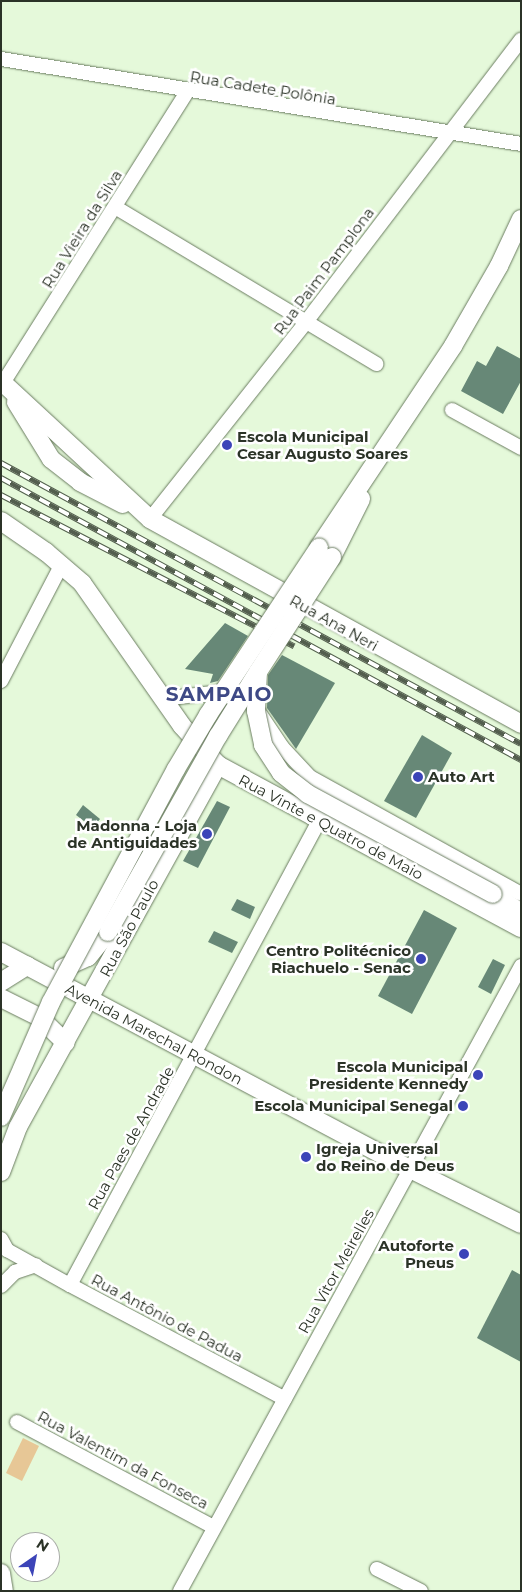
<!DOCTYPE html>
<meta charset="utf-8">
<style>
body{margin:0}
#map{position:relative;width:522px;height:1592px;overflow:hidden;background:#e5f9da;font-family:Montserrat,sans-serif}
div>[style]{position:absolute}
[style*='--x']{left:calc(var(--x)*1px);top:calc(var(--y)*1px);width:calc(var(--w)*1px);rotate:calc(var(--a)*1deg)}
.green>*{inset:0;background:#e7c796}
.building>*{inset:0;background:#678877}
.roads{filter:drop-shadow(0 0 1px #6a7c60) drop-shadow(0 0 1px #6a7c60)}
.minor>*{height:14px;margin:-7px;padding:0 7px;transform-origin:7px;border-radius:7px;background:#fff}
.major>*{height:18px;margin:-9px;padding:0 9px;transform-origin:9px;border-radius:9px;background:#fff}
.rail>*{height:5.5px;margin-top:-2.75px;transform-origin:0;background:repeating-linear-gradient(90deg,#fff 0 11px,#535e4e 0 22px);box-sizing:border-box;border-block:1px solid #535e4e}
.bridges{filter:drop-shadow(0 0 1px #6a7c60) drop-shadow(0 0 1px #6a7c60)}
.major-bridge>*{height:18px;margin:-9px;padding:0 9px;transform-origin:9px;border-radius:9px;background:#fff}
.dots>*{width:14px;height:14px;translate:-50% -50%;box-sizing:border-box;border:2px solid #fff;border-radius:50%}
span{translate:-50% -50%;white-space:nowrap;text-align:center;line-height:1.15;-webkit-text-stroke:5px #fff;paint-order:stroke}
.street-label{font-size:15px;color:#2b3327}
.poi-label{font-size:15px;color:#2b3327;font-weight:700}
.left{translate:0 -50%;text-align:left}
.right{translate:-100% -50%;text-align:right}
.district-label{font-size:20px;color:#3e4985;font-weight:700;letter-spacing:1px}
.frame{position:absolute;inset:0;border:2px solid #2b3327;pointer-events:none}
.north{position:absolute;left:10px;top:1532px;width:50px;height:50px;box-sizing:border-box;background:#fff;border:1px solid #aaada9;border-radius:50%;rotate:33deg;font-size:14px;font-weight:700;line-height:20px;text-align:center;color:#2b3327}
.north::after{content:'';display:block;margin:auto;width:18px;height:22px;background:#3c44b8;clip-path:polygon(50% 0,100% 100%,50% 72%,0 100%)}
</style>
<div id="map">
<div class="green">
<div style="clip-path:polygon(23px 1438px,39px 1446px,22px 1481px,6px 1473px)"></div>
</div>
<div class="building">
<div style="clip-path:polygon(497px 346px,521px 359px,521px 381px,503px 414px,461px 391px,477px 361px,486px 366px)"></div>
<div style="clip-path:polygon(225px 623px,248px 636px,218px 681px,210px 683px,213px 674px,185px 669px)"></div>
<div style="clip-path:polygon(282px 655px,335px 683px,296px 749px,267px 708px,268px 675px)"></div>
<div style="clip-path:polygon(422px 735px,452px 753px,416px 818px,384px 801px)"></div>
<div style="clip-path:polygon(217px 801px,230px 807px,198px 868px,183px 861px)"></div>
<div style="clip-path:polygon(83px 805px,100px 819px,93px 828px,76px 815px)"></div>
<div style="clip-path:polygon(237px 899px,255px 907px,250px 919px,231px 910px)"></div>
<div style="clip-path:polygon(424px 910px,457px 928px,412px 1014px,378px 996px)"></div>
<div style="clip-path:polygon(214px 931px,238px 942px,232px 953px,208px 942px)"></div>
<div style="clip-path:polygon(493px 959px,505px 965px,491px 994px,478px 987px)"></div>
<div style="clip-path:polygon(512px 1270px,521px 1275px,521px 1362px,477px 1338px)"></div>
</div>
<div class="roads">
<div class="minor">
<div style="--x:1;--y:59;--w:527;--a:9.28"></div>
<div style="--x:115;--y:207;--w:305;--a:31"></div>
<div style="--x:3;--y:383;--w:344;--a:-57.7"></div>
<div style="--x:452;--y:410;--w:79;--a:28.8"></div>
<div style="--x:150;--y:519;--w:251;--a:-51.6"></div>
<div style="--x:306;--y:322;--w:355;--a:-52.7"></div>
<div style="--x:1;--y:681;--w:132;--a:-62.5"></div>
<div style="--x:162;--y:699;--w:68;--a:-6.7"></div>
<div style="--x:230;--y:691;--w:22;--a:22"></div>
<div style="--x:250;--y:699;--w:58;--a:56.3"></div>
<div style="--x:282;--y:747;--w:41;--a:47"></div>
<div style="--x:310;--y:777;--w:241;--a:29"></div>
<div style="--x:1;--y:1239;--w:13;--a:61"></div>
<div style="--x:7;--y:1250;--w:72;--a:29.1"></div>
<div style="--x:70;--y:1285;--w:243;--a:27.9"></div>
<div style="--x:70;--y:1285;--w:527;--a:-61.78"></div>
<div style="--x:1;--y:1286;--w:20;--a:-45"></div>
<div style="--x:15;--y:1272;--w:22;--a:-18"></div>
<div style="--x:17;--y:1422;--w:223;--a:28.1"></div>
<div style="--x:377;--y:1569;--w:49;--a:26.6"></div>
<div style="--x:180;--y:1591;--w:712;--a:-61.38"></div>
</div>
<div class="major">
<div style="--x:1;--y:381;--w:203;--a:42.8"></div>
<div style="--x:150;--y:519;--w:424;--a:28.9"></div>
<div style="--x:16;--y:402;--w:67;--a:58.4"></div>
<div style="--x:51;--y:459;--w:37;--a:38"></div>
<div style="--x:80;--y:482;--w:48;--a:27.1"></div>
<div style="--x:1;--y:521;--w:55;--a:34.6"></div>
<div style="--x:46;--y:552;--w:48;--a:40.7"></div>
<div style="--x:82;--y:583;--w:174;--a:55"></div>
<div style="--x:182;--y:726;--w:53;--a:47.3"></div>
<div style="--x:218;--y:765;--w:344;--a:28.3"></div>
<div style="--x:319;--y:547;--w:242;--a:-56.3"></div>
<div style="--x:453;--y:346;--w:92;--a:-60.1"></div>
<div style="--x:499;--y:266;--w:52;--a:-64.9"></div>
<div style="--x:332;--y:557;--w:65;--a:-63.4"></div>
<div style="--x:493;--y:894;--w:34;--a:34"></div>
<div style="--x:1;--y:952;--w:443;--a:28"></div>
<div style="--x:392;--y:1160;--w:144;--a:26.4"></div>
<div style="--x:63;--y:968;--w:27;--a:-24"></div>
<div style="--x:88;--y:957;--w:32;--a:-51"></div>
<div style="--x:1;--y:982;--w:31;--a:-32"></div>
<div style="--x:1;--y:998;--w:42;--a:26.6"></div>
<div style="--x:39;--y:1017;--w:37;--a:44"></div>
<div style="--x:1;--y:1172;--w:48;--a:-69.3"></div>
<div style="--x:18;--y:1127;--w:414;--a:-61.1"></div>
<div style="--x:1;--y:1573;--w:18;--a:81"></div>
</div>
</div>
<div class="rail">
<div style="--x:1;--y:463;--w:591;--a:28.39"></div>
<div style="--x:1;--y:478;--w:592;--a:28.47"></div>
<div style="--x:1;--y:495;--w:330;--a:27.3"></div>
</div>
<div class="bridges">
<div class="major-bridge">
<div style="--x:332;--y:557;--w:137;--a:122.8"></div>
<div style="--x:258;--y:672;--w:39;--a:93"></div>
<div style="--x:256;--y:711;--w:35;--a:78"></div>
<div style="--x:263;--y:745;--w:33;--a:57"></div>
<div style="--x:281;--y:773;--w:34;--a:38"></div>
<div style="--x:308;--y:794;--w:210;--a:28.4"></div>
<div style="--x:108;--y:932;--w:225;--a:-60.7"></div>
<div style="--x:218;--y:736;--w:72;--a:-58.1"></div>
<div style="--x:1;--y:1117;--w:125;--a:-66.5"></div>
<div style="--x:51;--y:1002;--w:264;--a:-61.8"></div>
<div style="--x:176;--y:769;--w:63;--a:-59.3"></div>
<div style="--x:208;--y:715;--w:201;--a:-56.5"></div>
</div>
</div>
<div class="dots">
<div style="left:227px;top:445px;background:#3c44b8"></div>
<div style="left:418px;top:777px;background:#3c44b8"></div>
<div style="left:207px;top:834px;background:#3c44b8"></div>
<div style="left:421px;top:959px;background:#3c44b8"></div>
<div style="left:478px;top:1075px;background:#3c44b8"></div>
<div style="left:463px;top:1106px;background:#3c44b8"></div>
<div style="left:306px;top:1157px;background:#3c44b8"></div>
<div style="left:464px;top:1254px;background:#3c44b8"></div>
</div>
<div class="street-label">
<span style="left:263px;top:88px;rotate:9deg">Rua Cadete Polônia</span>
<span style="left:82px;top:229px;rotate:-58deg">Rua Vieira da Silva</span>
<span style="left:324px;top:271px;rotate:-53deg">Rua Paim Pamplona</span>
<span style="left:334px;top:623px;rotate:29deg">Rua Ana Neri</span>
<span style="left:331px;top:827px;rotate:28deg">Rua Vinte e Quatro de Maio</span>
<span style="left:129px;top:928px;rotate:-62deg">Rua São Paulo</span>
<span style="left:154px;top:1034px;rotate:28deg">Avenida Marechal Rondon</span>
<span style="left:131px;top:1138px;rotate:-61deg">Rua Paes de Andrade</span>
<span style="left:336px;top:1271px;rotate:-61deg">Rua Vitor Meirelles</span>
<span style="left:167px;top:1318px;rotate:28deg">Rua Antônio de Padua</span>
<span style="left:123px;top:1460px;rotate:28deg">Rua Valentim da Fonseca</span>
</div>
<div class="poi-label">
<span class="left" style="left:237px;top:445px">Escola Municipal<br>Cesar Augusto Soares</span>
<span class="left" style="left:428px;top:777px">Auto Art</span>
<span class="right" style="left:197px;top:834px">Madonna - Loja<br>de Antiguidades</span>
<span class="right" style="left:411px;top:959px">Centro Politécnico<br>Riachuelo - Senac</span>
<span class="right" style="left:468px;top:1075px">Escola Municipal<br>Presidente Kennedy</span>
<span class="right" style="left:453px;top:1106px">Escola Municipal Senegal</span>
<span class="left" style="left:316px;top:1157px">Igreja Universal<br>do Reino de Deus</span>
<span class="right" style="left:454px;top:1254px">Autoforte<br>Pneus</span>
</div>
<div class="district-label">
<span style="left:219px;top:694px">SAMPAIO</span>
</div>
<div class="frame"></div>
<div class="north">N</div>
</div>
